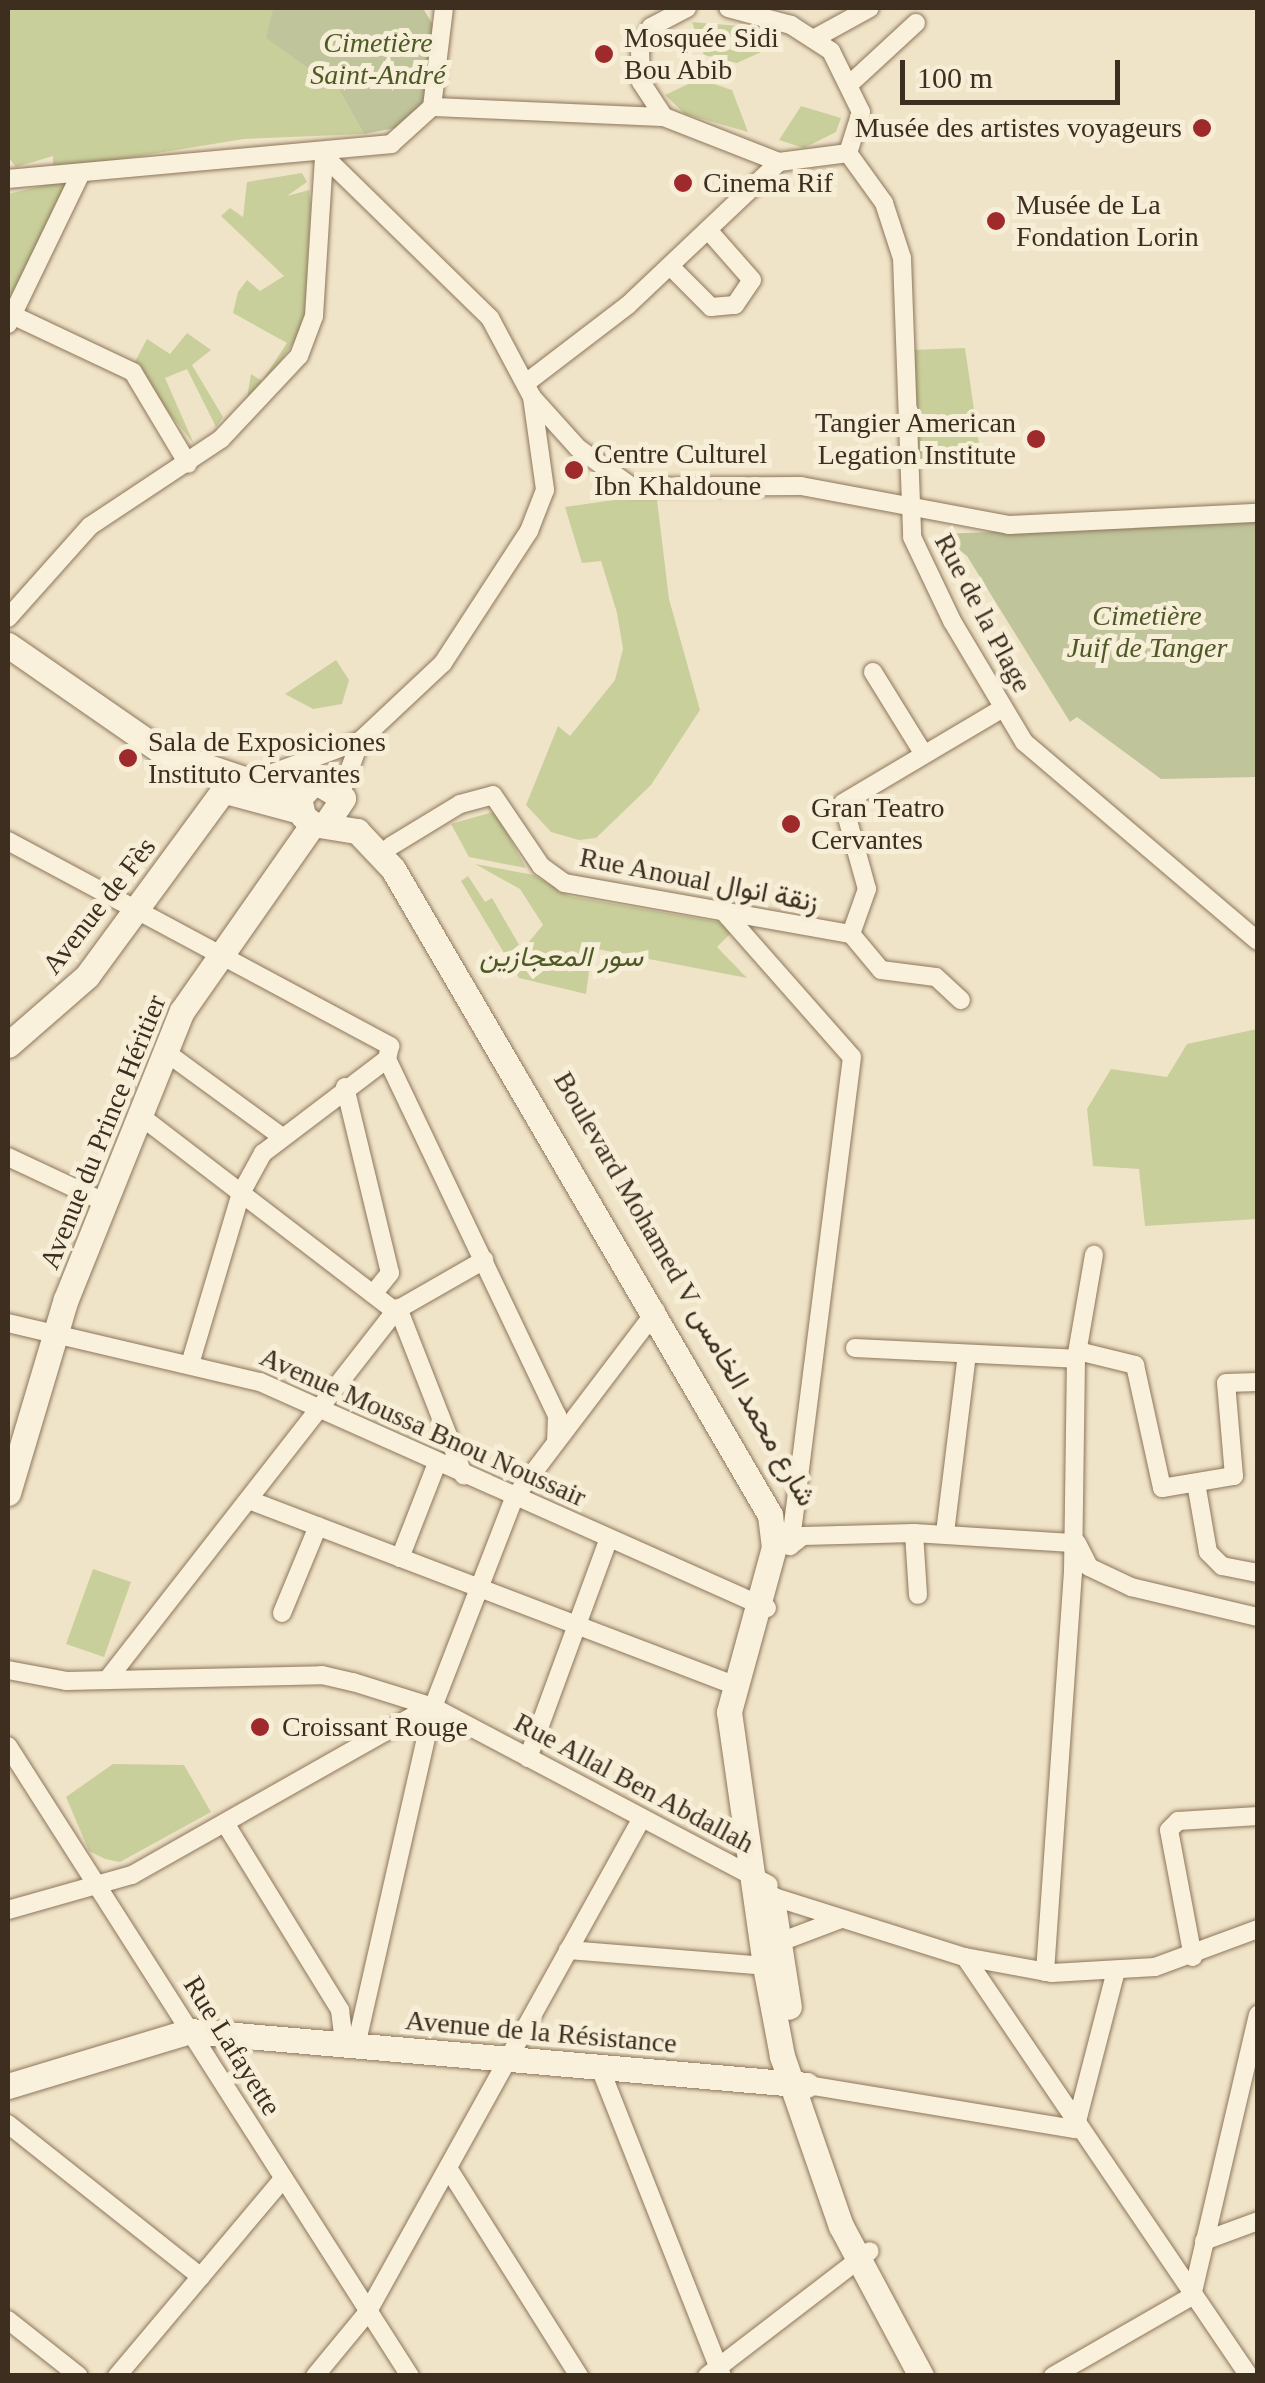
<!DOCTYPE html>
<meta charset="utf-8">
<style>
body{margin:0}
#map{position:relative;width:1265px;height:2383px;overflow:hidden;background:#f0e4c8;font-family:"Times New Roman",Vazirmatn,serif}
div>[style]{position:absolute}
[style*='--x']{left:calc(var(--x)*1px);top:calc(var(--y)*1px);width:calc(var(--w)*1px);rotate:calc(var(--a)*1deg)}
.green>*{inset:0;background:#c9cf9b}
.cemetery>*{inset:0;background:#bfc49a}
.roads{filter:drop-shadow(0 0 2px #8d765c) drop-shadow(0 0 2px #8d765c)}
.street>*{height:18px;margin:-9px;padding:0 9px;transform-origin:9px;border-radius:9px;background:#faf1dc}
.secondary>*{height:25px;margin:-12.5px;padding:0 12.5px;transform-origin:12.5px;border-radius:12.5px;background:#faf1dc}
.dots>*{width:28px;height:28px;translate:-50% -50%;box-sizing:border-box;border:5px solid #f7eed8;border-radius:50%}
span{translate:-50% -50%;white-space:nowrap;text-align:center;line-height:1.15;-webkit-text-stroke:10px #f7eed8;paint-order:stroke}
.poi-label{font-size:28px;color:#3d2e20}
.left{translate:0 -50%;text-align:left}
.right{translate:-100% -50%;text-align:right}
.park-label{font-size:28px;color:#4d5a26;font-style:italic}
.street-label{font-size:28px;color:#3d2e20}
.frame{position:absolute;inset:0;border:10px solid #3d2e20;pointer-events:none}
.scale{position:absolute;left:900px;top:60px;width:220px;height:45px;box-sizing:border-box;border:5px solid #3d2e20;border-top:0;padding-left:12px;font-size:30px;line-height:35px;white-space:nowrap;color:#3d2e20;-webkit-text-stroke:8px #f7eed8;paint-order:stroke}
</style>
<div id="map">
<div class="green">
<div style="clip-path:polygon(8px 8px,273px 8px,267px 38px,339px 90px,364px 134px,244px 139px,53px 170px,53px 156px,16px 167px,8px 157px)"></div>
<div style="clip-path:polygon(692px 22px,740px 26px,772px 37px,770px 48px,737px 63px,704px 55px)"></div>
<div style="clip-path:polygon(699px 79px,732px 90px,748px 132px,685px 114px,665px 95px)"></div>
<div style="clip-path:polygon(801px 106px,841px 118px,836px 132px,804px 148px,779px 140px)"></div>
<div style="clip-path:polygon(302px 173px,307px 182px,287px 196px,309px 190px,311px 206px,304px 328px,279px 363px,247px 398px,251px 374px,262px 381px,287px 343px,233px 313px,238px 292px,247px 280px,260px 291px,284px 276px,221px 216px,230px 208px,243px 217px,247px 182px)"></div>
<div style="clip-path:polygon(79px 177px,9px 303px,8px 303px,8px 194px)"></div>
<div style="clip-path:polygon(187px 333px,211px 350px,192px 365px,223px 417px,216px 427px,187px 369px,165px 378px,194px 444px,132px 367px,147px 339px,170px 354px)"></div>
<div style="clip-path:polygon(965px 348px,982px 464px,916px 468px,911px 350px)"></div>
<div style="clip-path:polygon(614px 500px,657px 500px,669px 599px,700px 710px,651px 785px,596px 838px,579px 840px,551px 832px,526px 805px,558px 726px,570px 736px,615px 680px,623px 649px,617px 613px,601px 561px,582px 563px,565px 507px)"></div>
<div style="clip-path:polygon(336px 660px,349px 680px,342px 704px,313px 709px,285px 694px)"></div>
<div style="clip-path:polygon(493px 812px,501px 822px,526px 868px,469px 857px,451px 824px)"></div>
<div style="clip-path:polygon(475px 864px,534px 875px,569px 896px,718px 922px,732px 932px,717px 947px,747px 978px,592px 948px,586px 994px,519px 978px,461px 881px,468px 876px,485px 902px,492px 898px,522px 950px,543px 925px,520px 889px)"></div>
<div style="clip-path:polygon(1257px 1029px,1257px 1219px,1145px 1226px,1139px 1169px,1093px 1166px,1087px 1109px,1111px 1069px,1167px 1077px,1187px 1044px)"></div>
<div style="clip-path:polygon(93px 1569px,131px 1582px,104px 1657px,66px 1644px)"></div>
<div style="clip-path:polygon(113px 1764px,184px 1765px,211px 1812px,120px 1862px,105px 1859px,89px 1851px,66px 1797px)"></div>
</div>
<div class="cemetery">
<div style="clip-path:polygon(273px 8px,423px 8px,434px 27px,427px 100px,395px 128px,364px 134px,339px 90px,266px 38px)"></div>
<div style="clip-path:polygon(1257px 522px,1257px 777px,1161px 779px,1077px 717px,1070px 722px,967px 556px,940px 534px)"></div>
</div>
<div class="roads">
<div class="street">
<div style="--x:687;--y:8;--w:41;--a:152.2"></div>
<div style="--x:651;--y:27;--w:26;--a:115"></div>
<div style="--x:640;--y:51;--w:31;--a:88"></div>
<div style="--x:641;--y:82;--w:42;--a:56.7"></div>
<div style="--x:664;--y:117;--w:123;--a:21.4"></div>
<div style="--x:779;--y:162;--w:70;--a:-7.4"></div>
<div style="--x:848;--y:153;--w:43;--a:-72.4"></div>
<div style="--x:861;--y:112;--w:68;--a:-116.2"></div>
<div style="--x:831;--y:51;--w:48;--a:-147"></div>
<div style="--x:791;--y:25;--w:65;--a:-164.9"></div>
<div style="--x:817;--y:37;--w:60;--a:-28.7"></div>
<div style="--x:852;--y:82;--w:87;--a:-42.7"></div>
<div style="--x:432;--y:107;--w:232;--a:2.5"></div>
<div style="--x:848;--y:153;--w:62;--a:54.2"></div>
<div style="--x:884;--y:203;--w:58;--a:71.9"></div>
<div style="--x:902;--y:258;--w:279;--a:87.9"></div>
<div style="--x:912;--y:537;--w:93;--a:64.5"></div>
<div style="--x:952;--y:621;--w:141;--a:59.2"></div>
<div style="--x:1024;--y:742;--w:307;--a:40.4"></div>
<div style="--x:324;--y:156;--w:232;--a:44.3"></div>
<div style="--x:490;--y:318;--w:89;--a:62"></div>
<div style="--x:532;--y:397;--w:94;--a:82"></div>
<div style="--x:545;--y:490;--w:44;--a:111.3"></div>
<div style="--x:529;--y:531;--w:158;--a:123.1"></div>
<div style="--x:443;--y:663;--w:114;--a:136.8"></div>
<div style="--x:360;--y:741;--w:55;--a:110.1"></div>
<div style="--x:8;--y:179;--w:385;--a:-5.2"></div>
<div style="--x:391;--y:144;--w:55;--a:-42.1"></div>
<div style="--x:432;--y:107;--w:100;--a:-83.1"></div>
<div style="--x:670;--y:266;--w:58;--a:45"></div>
<div style="--x:711;--y:307;--w:24;--a:-5"></div>
<div style="--x:735;--y:305;--w:30;--a:-56"></div>
<div style="--x:752;--y:280;--w:67;--a:-131.3"></div>
<div style="--x:8;--y:313;--w:138;--a:25.3"></div>
<div style="--x:133;--y:372;--w:107;--a:59.1"></div>
<div style="--x:8;--y:324;--w:163;--a:-64.2"></div>
<div style="--x:526;--y:383;--w:128;--a:-37.4"></div>
<div style="--x:628;--y:305;--w:208;--a:-43.4"></div>
<div style="--x:532;--y:397;--w:69;--a:48"></div>
<div style="--x:578;--y:448;--w:67;--a:35.8"></div>
<div style="--x:632;--y:487;--w:169;--a:-0.3"></div>
<div style="--x:801;--y:486;--w:212;--a:10.6"></div>
<div style="--x:1009;--y:525;--w:249;--a:-2.8"></div>
<div style="--x:8;--y:618;--w:123;--a:-48.3"></div>
<div style="--x:90;--y:526;--w:157;--a:-33.6"></div>
<div style="--x:221;--y:439;--w:114;--a:-46.8"></div>
<div style="--x:299;--y:356;--w:43;--a:-69.4"></div>
<div style="--x:314;--y:316;--w:160;--a:-86.4"></div>
<div style="--x:873;--y:672;--w:95;--a:58.3"></div>
<div style="--x:262;--y:777;--w:103;--a:-20.4"></div>
<div style="--x:8;--y:841;--w:434;--a:28.2"></div>
<div style="--x:390;--y:1046;--w:13;--a:103"></div>
<div style="--x:387;--y:1059;--w:156;--a:142.8"></div>
<div style="--x:263;--y:1153;--w:46;--a:118.8"></div>
<div style="--x:241;--y:1193;--w:178;--a:106.6"></div>
<div style="--x:391;--y:846;--w:81;--a:-31.3"></div>
<div style="--x:460;--y:804;--w:34;--a:-15"></div>
<div style="--x:493;--y:795;--w:86;--a:55.9"></div>
<div style="--x:541;--y:866;--w:29;--a:36"></div>
<div style="--x:564;--y:883;--w:291;--a:10.1"></div>
<div style="--x:724;--y:912;--w:193;--a:48.6"></div>
<div style="--x:852;--y:1057;--w:493;--a:97.2"></div>
<div style="--x:851;--y:934;--w:48;--a:-70.4"></div>
<div style="--x:867;--y:889;--w:89;--a:-105.6"></div>
<div style="--x:843;--y:803;--w:184;--a:-30.7"></div>
<div style="--x:851;--y:934;--w:47;--a:50.2"></div>
<div style="--x:881;--y:970;--w:55;--a:7.3"></div>
<div style="--x:936;--y:977;--w:34;--a:43"></div>
<div style="--x:167;--y:1053;--w:137;--a:36.1"></div>
<div style="--x:387;--y:1059;--w:395;--a:64.5"></div>
<div style="--x:557;--y:1415;--w:24;--a:92"></div>
<div style="--x:345;--y:1087;--w:191;--a:76.4"></div>
<div style="--x:390;--y:1273;--w:27;--a:129"></div>
<div style="--x:142;--y:1117;--w:319;--a:37.5"></div>
<div style="--x:8;--y:1157;--w:108;--a:25.1"></div>
<div style="--x:398;--y:1308;--w:180;--a:68.6"></div>
<div style="--x:8;--y:1323;--w:259;--a:13.2"></div>
<div style="--x:260;--y:1382;--w:555;--a:24.03"></div>
<div style="--x:855;--y:1348;--w:221;--a:2.8"></div>
<div style="--x:1078;--y:1351;--w:59;--a:13.8"></div>
<div style="--x:1135;--y:1365;--w:126;--a:77.6"></div>
<div style="--x:1162;--y:1488;--w:73;--a:-9.5"></div>
<div style="--x:1234;--y:1476;--w:93;--a:-94.9"></div>
<div style="--x:1226;--y:1383;--w:32;--a:-2"></div>
<div style="--x:1196;--y:1483;--w:70;--a:80.1"></div>
<div style="--x:1208;--y:1552;--w:20;--a:45"></div>
<div style="--x:1222;--y:1566;--w:37;--a:11"></div>
<div style="--x:249;--y:1500;--w:516;--a:20.89"></div>
<div style="--x:914;--y:1533;--w:62;--a:86.3"></div>
<div style="--x:945;--y:1533;--w:179;--a:-83"></div>
<div style="--x:1077;--y:1543;--w:27;--a:63"></div>
<div style="--x:1089;--y:1567;--w:47;--a:25.5"></div>
<div style="--x:1131;--y:1587;--w:130;--a:13.3"></div>
<div style="--x:790;--y:1546;--w:16;--a:-38"></div>
<div style="--x:803;--y:1536;--w:111;--a:-1.5"></div>
<div style="--x:914;--y:1533;--w:158;--a:3.6"></div>
<div style="--x:400;--y:1558;--w:102;--a:-68.7"></div>
<div style="--x:282;--y:1613;--w:94;--a:-67.5"></div>
<div style="--x:8;--y:1670;--w:59;--a:10.7"></div>
<div style="--x:66;--y:1681;--w:256;--a:-1.3"></div>
<div style="--x:322;--y:1675;--w:32;--a:13"></div>
<div style="--x:353;--y:1682;--w:84;--a:17.4"></div>
<div style="--x:433;--y:1707;--w:380;--a:27.9"></div>
<div style="--x:107;--y:1680;--w:468;--a:-52"></div>
<div style="--x:395;--y:1311;--w:103;--a:-29.8"></div>
<div style="--x:8;--y:1746;--w:747;--a:57.46"></div>
<div style="--x:528;--y:1758;--w:232;--a:-69.8"></div>
<div style="--x:225;--y:1823;--w:220;--a:58.4"></div>
<div style="--x:340;--y:2010;--w:34;--a:83"></div>
<div style="--x:771;--y:1896;--w:203;--a:17.5"></div>
<div style="--x:965;--y:1957;--w:88;--a:10.4"></div>
<div style="--x:1052;--y:1973;--w:103;--a:-3.3"></div>
<div style="--x:1155;--y:1967;--w:110;--a:-20.3"></div>
<div style="--x:8;--y:1910;--w:129;--a:-15.8"></div>
<div style="--x:132;--y:1875;--w:337;--a:-29.5"></div>
<div style="--x:780;--y:1942;--w:65;--a:-20.7"></div>
<div style="--x:568;--y:1950;--w:198;--a:4.6"></div>
<div style="--x:965;--y:1957;--w:506;--a:55.87"></div>
<div style="--x:1193;--y:1957;--w:129;--a:-100.7"></div>
<div style="--x:1169;--y:1830;--w:13;--a:-45"></div>
<div style="--x:1178;--y:1821;--w:80;--a:-3.6"></div>
<div style="--x:1045;--y:1972;--w:400;--a:-86"></div>
<div style="--x:1073;--y:1573;--w:214;--a:-89.2"></div>
<div style="--x:1076;--y:1359;--w:106;--a:-80.2"></div>
<div style="--x:356;--y:2046;--w:348;--a:-77.2"></div>
<div style="--x:433;--y:1707;--w:224;--a:-68.8"></div>
<div style="--x:514;--y:1498;--w:235;--a:-52.8"></div>
<div style="--x:600;--y:2068;--w:331;--a:68.4"></div>
<div style="--x:808;--y:2085;--w:271;--a:9.4"></div>
<div style="--x:8;--y:2124;--w:246;--a:38.4"></div>
<div style="--x:1075;--y:2129;--w:160;--a:-75.5"></div>
<div style="--x:448;--y:2168;--w:246;--a:57.8"></div>
<div style="--x:1204;--y:2241;--w:58;--a:-20.3"></div>
<div style="--x:8;--y:2320;--w:90;--a:38.3"></div>
<div style="--x:117;--y:2376;--w:258;--a:-49.9"></div>
<div style="--x:315;--y:2376;--w:82;--a:-50.5"></div>
<div style="--x:367;--y:2313;--w:566;--a:-60.95"></div>
<div style="--x:707;--y:2376;--w:205;--a:-37.5"></div>
<div style="--x:1053;--y:2376;--w:160;--a:-29.9"></div>
<div style="--x:1192;--y:2296;--w:289;--a:-76.8"></div>
</div>
<div class="secondary">
<div style="--x:8;--y:645;--w:186;--a:34.7"></div>
<div style="--x:161;--y:751;--w:91;--a:18.6"></div>
<div style="--x:247;--y:780;--w:58;--a:6.9"></div>
<div style="--x:225;--y:791;--w:78;--a:14.9"></div>
<div style="--x:325;--y:825;--w:32;--a:-56"></div>
<div style="--x:343;--y:798;--w:33;--a:-149"></div>
<div style="--x:315;--y:781;--w:23;--a:133"></div>
<div style="--x:299;--y:798;--w:18;--a:77"></div>
<div style="--x:303;--y:816;--w:13;--a:39"></div>
<div style="--x:313;--y:824;--w:45;--a:9"></div>
<div style="--x:357;--y:831;--w:52;--a:46.5"></div>
<div style="--x:393;--y:869;--w:748;--a:59.73"></div>
<div style="--x:770;--y:1515;--w:32;--a:83"></div>
<div style="--x:774;--y:1547;--w:171;--a:105.3"></div>
<div style="--x:729;--y:1712;--w:257;--a:81.9"></div>
<div style="--x:765;--y:1966;--w:92;--a:79.3"></div>
<div style="--x:782;--y:2056;--w:180;--a:70.9"></div>
<div style="--x:841;--y:2226;--w:170;--a:61.9"></div>
<div style="--x:8;--y:1045;--w:105;--a:-41.1"></div>
<div style="--x:87;--y:976;--w:230;--a:-53.7"></div>
<div style="--x:223;--y:791;--w:26;--a:-25"></div>
<div style="--x:8;--y:1493;--w:202;--a:-73.4"></div>
<div style="--x:66;--y:1299;--w:310;--a:-68.1"></div>
<div style="--x:182;--y:1011;--w:228;--a:-55"></div>
<div style="--x:772;--y:1899;--w:109;--a:81.1"></div>
<div style="--x:8;--y:2086;--w:190;--a:-16.8"></div>
<div style="--x:190;--y:2031;--w:619;--a:5"></div>
</div>
</div>
<div class="dots">
<div style="left:604px;top:54px;background:#9e2a2b"></div>
<div style="left:1202px;top:128px;background:#9e2a2b"></div>
<div style="left:683px;top:183px;background:#9e2a2b"></div>
<div style="left:996px;top:221px;background:#9e2a2b"></div>
<div style="left:1036px;top:439px;background:#9e2a2b"></div>
<div style="left:574px;top:470px;background:#9e2a2b"></div>
<div style="left:128px;top:758px;background:#9e2a2b"></div>
<div style="left:791px;top:824px;background:#9e2a2b"></div>
<div style="left:260px;top:1727px;background:#9e2a2b"></div>
</div>
<div class="poi-label">
<span class="left" style="left:624px;top:54px">Mosquée Sidi<br>Bou Abib</span>
<span class="right" style="left:1182px;top:128px">Musée des artistes voyageurs</span>
<span class="left" style="left:703px;top:183px">Cinema Rif</span>
<span class="left" style="left:1016px;top:221px">Musée de La<br>Fondation Lorin</span>
<span class="right" style="left:1016px;top:439px">Tangier American<br>Legation Institute</span>
<span class="left" style="left:594px;top:470px">Centre Culturel<br>Ibn Khaldoune</span>
<span class="left" style="left:148px;top:758px">Sala de Exposiciones<br>Instituto Cervantes</span>
<span class="left" style="left:811px;top:824px">Gran Teatro<br>Cervantes</span>
<span class="left" style="left:282px;top:1727px">Croissant Rouge</span>
</div>
<div class="park-label">
<span style="left:378px;top:59px">Cimetière<br>Saint-André</span>
<span style="left:1147px;top:632px">Cimetière<br>Juif de Tanger</span>
<span style="left:561px;top:957px">سور المعجازين</span>
</div>
<div class="street-label">
<span style="left:983px;top:613px;rotate:62deg">Rue de la Plage</span>
<span style="left:699px;top:880px;rotate:11deg">Rue Anoual زنقة انوال</span>
<span style="left:99px;top:906px;rotate:-52deg">Avenue de Fès</span>
<span style="left:103px;top:1132px;rotate:-68deg">Avenue du Prince Héritier</span>
<span style="left:685px;top:1289px;rotate:60deg">Boulevard Mohamed V شارع محمد الخامس</span>
<span style="left:423px;top:1427px;rotate:24deg">Avenue Moussa Bnou Noussair</span>
<span style="left:634px;top:1783px;rotate:28deg">Rue Allal Ben Abdallah</span>
<span style="left:541px;top:2032px;rotate:5deg">Avenue de la Résistance</span>
<span style="left:232px;top:2046px;rotate:58deg">Rue Lafayette</span>
</div>
<div class="frame"></div>
<div class="scale">100 m</div>
</div>
